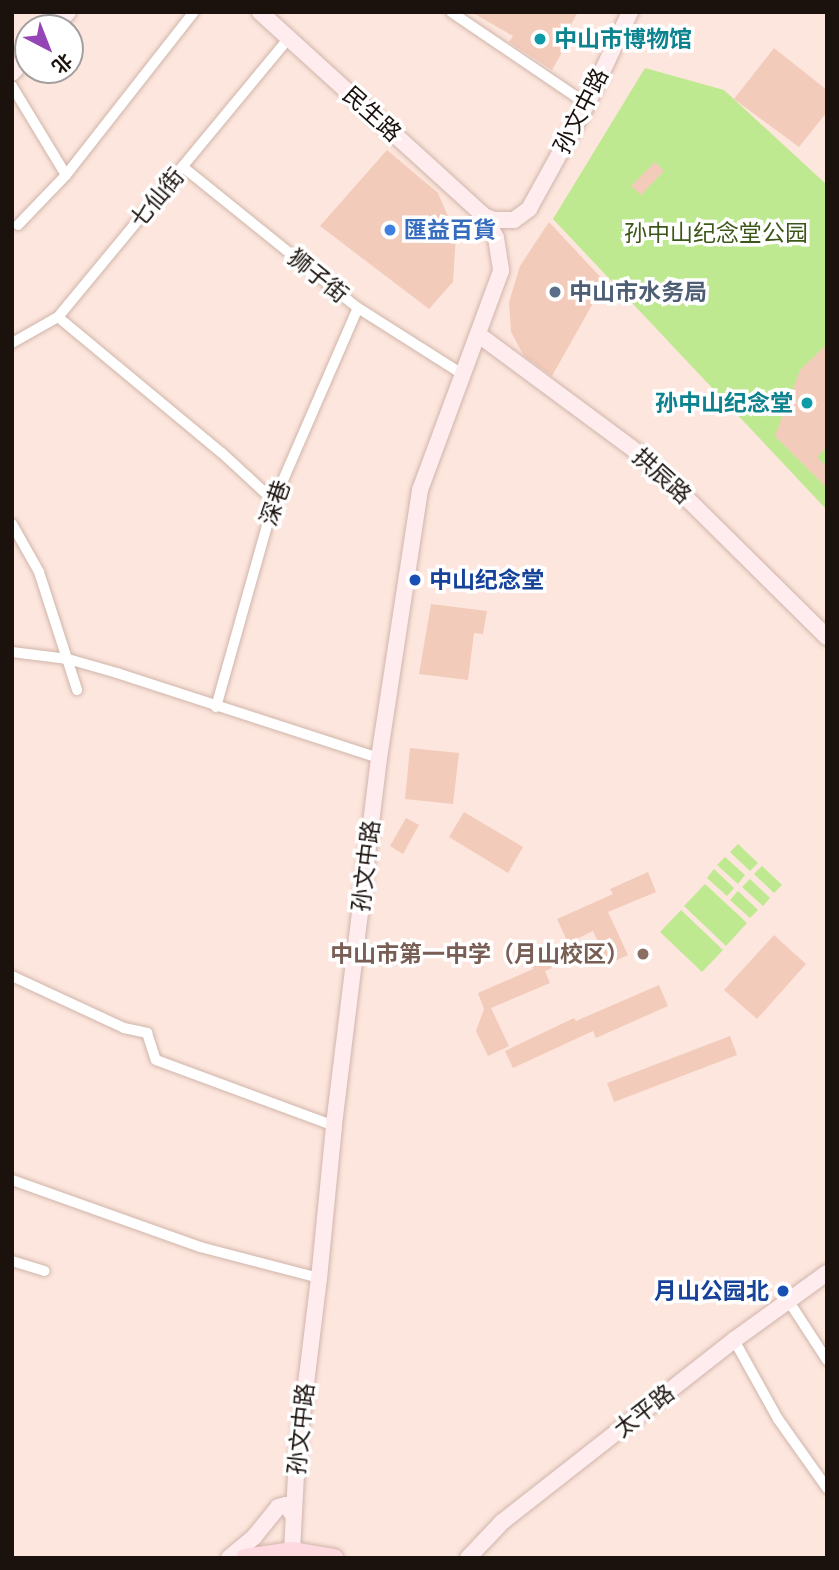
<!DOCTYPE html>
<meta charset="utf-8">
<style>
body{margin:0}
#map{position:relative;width:839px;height:1570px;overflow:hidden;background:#fde6dd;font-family:Helvetica,"Noto Sans SC",sans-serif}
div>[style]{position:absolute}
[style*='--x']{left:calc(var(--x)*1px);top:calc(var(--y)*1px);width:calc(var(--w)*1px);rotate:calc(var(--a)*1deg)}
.green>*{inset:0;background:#bee990}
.building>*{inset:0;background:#f3cbba}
.roads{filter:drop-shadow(0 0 2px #d0b5aa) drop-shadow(0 0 2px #d0b5aa)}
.street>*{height:10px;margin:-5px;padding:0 5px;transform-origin:5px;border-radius:5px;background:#fff}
.secondary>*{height:16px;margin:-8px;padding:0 8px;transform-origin:8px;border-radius:8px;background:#feecef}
.primary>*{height:18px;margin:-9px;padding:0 9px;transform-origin:9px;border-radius:9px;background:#fed9df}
.dots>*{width:19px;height:19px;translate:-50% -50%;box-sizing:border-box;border:4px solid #fff;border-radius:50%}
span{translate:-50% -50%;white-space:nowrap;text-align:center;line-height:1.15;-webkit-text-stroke:7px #fff;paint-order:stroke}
.culture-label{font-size:23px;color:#0d838f;font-weight:700}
.left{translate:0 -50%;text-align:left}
.right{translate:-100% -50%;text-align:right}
.street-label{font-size:23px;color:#1b120e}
.shop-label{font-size:23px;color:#366cbe;font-weight:700}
.park-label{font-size:23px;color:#3d5718}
.service-label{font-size:23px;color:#4e5e75;font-weight:700}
.transit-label{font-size:23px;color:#164399;font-weight:700}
.education-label{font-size:23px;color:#785e54;font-weight:700}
.frame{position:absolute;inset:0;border:14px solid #1b120e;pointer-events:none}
.north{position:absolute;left:14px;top:14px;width:70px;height:70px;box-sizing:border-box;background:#fff;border:2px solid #a4a09f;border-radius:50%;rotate:138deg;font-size:19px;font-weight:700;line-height:28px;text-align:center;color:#1b120e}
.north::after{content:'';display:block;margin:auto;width:24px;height:32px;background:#9446b6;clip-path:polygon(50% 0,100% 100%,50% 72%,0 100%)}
</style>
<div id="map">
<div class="green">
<div style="clip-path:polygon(645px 68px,724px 90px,827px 185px,827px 510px,553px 219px)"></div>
<div style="clip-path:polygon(738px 844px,758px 863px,750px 871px,730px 852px)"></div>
<div style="clip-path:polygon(725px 857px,745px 875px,738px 884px,717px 865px)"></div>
<div style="clip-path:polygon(762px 866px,782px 885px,774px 893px,754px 874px)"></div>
<div style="clip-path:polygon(714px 869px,734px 888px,727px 896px,707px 878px)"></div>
<div style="clip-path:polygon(750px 879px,770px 898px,763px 906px,742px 887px)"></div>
<div style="clip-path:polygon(705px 884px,747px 923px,726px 946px,684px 906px)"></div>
<div style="clip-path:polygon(738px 891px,758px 910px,750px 918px,730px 900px)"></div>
<div style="clip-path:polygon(681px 910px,723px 950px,702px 972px,660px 932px)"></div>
</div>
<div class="building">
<div style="clip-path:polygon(471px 12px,578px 12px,568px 30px,573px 33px,552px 70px,509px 42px,513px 36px)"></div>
<div style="clip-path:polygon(774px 48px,827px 90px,827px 112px,799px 147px,734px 99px)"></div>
<div style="clip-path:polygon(387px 150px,438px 193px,456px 235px,453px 282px,429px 309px,320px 226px)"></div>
<div style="clip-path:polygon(655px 162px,664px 171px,641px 195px,631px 186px)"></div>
<div style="clip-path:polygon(549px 222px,605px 282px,552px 376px,524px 356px,511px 332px,509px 302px,520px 266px)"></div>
<div style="clip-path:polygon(827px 344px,827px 447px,817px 457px,827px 467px,827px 488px,775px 436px,800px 370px)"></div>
<div style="clip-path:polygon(431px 604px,487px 611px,483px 634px,474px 633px,468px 680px,419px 674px)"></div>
<div style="clip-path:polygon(410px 748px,459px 753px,453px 804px,405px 799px)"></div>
<div style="clip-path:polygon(464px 812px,523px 847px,508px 873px,449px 837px)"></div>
<div style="clip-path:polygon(406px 818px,419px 825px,403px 854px,390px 846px)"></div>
<div style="clip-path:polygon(648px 872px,656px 892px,608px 912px,628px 955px,608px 964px,593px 931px,568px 943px,557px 919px,613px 894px,610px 889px)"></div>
<div style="clip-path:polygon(774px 935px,806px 964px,757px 1019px,724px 990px)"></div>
<div style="clip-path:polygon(549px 946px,557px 966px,545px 971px,550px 983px,491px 1008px,509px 1046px,488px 1056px,476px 1031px,484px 1009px,478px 993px,533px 969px,527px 956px)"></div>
<div style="clip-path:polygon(659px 985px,668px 1006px,596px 1038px,593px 1031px,513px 1068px,505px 1051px,574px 1018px,576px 1021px)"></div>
<div style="clip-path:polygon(730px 1036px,737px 1055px,614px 1102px,607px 1083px)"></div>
</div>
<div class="roads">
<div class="street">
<div style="--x:451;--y:12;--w:164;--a:34.1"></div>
<div style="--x:12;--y:86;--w:104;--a:58.8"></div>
<div style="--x:183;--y:167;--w:225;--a:38.9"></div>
<div style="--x:358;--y:308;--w:123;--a:32.4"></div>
<div style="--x:18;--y:225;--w:69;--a:-46.2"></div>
<div style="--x:66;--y:175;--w:207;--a:-51.9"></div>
<div style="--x:58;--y:317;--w:213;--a:39.7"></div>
<div style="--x:222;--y:453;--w:71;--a:42.7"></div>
<div style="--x:12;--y:343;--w:53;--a:-29.5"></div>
<div style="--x:58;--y:317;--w:362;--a:-50.4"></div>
<div style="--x:12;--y:524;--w:55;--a:60.6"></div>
<div style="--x:39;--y:572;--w:124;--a:72.1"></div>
<div style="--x:12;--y:652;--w:56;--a:7.1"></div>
<div style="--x:68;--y:659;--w:51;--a:15.9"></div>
<div style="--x:117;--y:673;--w:275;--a:18"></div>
<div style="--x:216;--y:707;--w:214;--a:-74.3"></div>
<div style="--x:274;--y:501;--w:210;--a:-66.5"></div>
<div style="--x:12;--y:976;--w:123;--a:24.9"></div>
<div style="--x:124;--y:1028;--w:24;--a:12"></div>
<div style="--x:147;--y:1033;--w:28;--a:72"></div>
<div style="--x:156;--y:1060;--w:190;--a:20.3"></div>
<div style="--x:12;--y:1180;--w:200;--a:19.6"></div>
<div style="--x:200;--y:1247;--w:123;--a:14.6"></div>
<div style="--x:12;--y:1261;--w:34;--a:17"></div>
<div style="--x:788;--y:1300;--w:72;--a:57"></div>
<div style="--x:734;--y:1340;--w:90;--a:60.9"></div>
<div style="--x:778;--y:1419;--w:85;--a:54.6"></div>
</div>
<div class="secondary">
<div style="--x:260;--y:12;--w:303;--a:42.3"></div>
<div style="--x:484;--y:216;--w:25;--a:61"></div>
<div style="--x:496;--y:238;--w:33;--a:81"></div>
<div style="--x:501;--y:271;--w:233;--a:110.3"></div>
<div style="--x:420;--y:490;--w:271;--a:98.7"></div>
<div style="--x:379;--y:758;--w:371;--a:97"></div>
<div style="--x:334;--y:1126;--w:153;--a:95.6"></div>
<div style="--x:319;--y:1278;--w:179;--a:97"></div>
<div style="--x:297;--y:1456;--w:95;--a:93"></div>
<div style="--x:292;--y:1551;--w:8;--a:120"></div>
<div style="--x:54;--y:28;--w:21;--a:-49"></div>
<div style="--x:12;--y:73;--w:23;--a:-47"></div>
<div style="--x:484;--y:216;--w:11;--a:22"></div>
<div style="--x:494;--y:220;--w:20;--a:0"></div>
<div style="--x:514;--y:220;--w:19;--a:-36"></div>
<div style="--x:529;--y:209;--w:120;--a:-61.1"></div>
<div style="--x:587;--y:104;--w:102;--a:-64.9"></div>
<div style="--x:479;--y:335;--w:212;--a:36.5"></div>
<div style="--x:649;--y:461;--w:250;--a:44.7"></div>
<div style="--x:229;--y:1558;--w:33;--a:-40"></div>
<div style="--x:254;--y:1537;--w:38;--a:-51"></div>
<div style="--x:278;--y:1507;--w:8;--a:-14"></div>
<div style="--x:286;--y:1505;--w:12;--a:55"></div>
<div style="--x:468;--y:1558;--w:50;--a:-46.6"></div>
<div style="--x:502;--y:1522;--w:295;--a:-38.1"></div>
<div style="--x:734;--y:1340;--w:115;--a:-35.8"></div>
</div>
<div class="primary">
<div style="--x:245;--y:1558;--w:48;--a:-8.5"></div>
<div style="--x:292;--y:1551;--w:43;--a:9.5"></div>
</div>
</div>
<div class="dots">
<div style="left:540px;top:39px;background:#0f9aa8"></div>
<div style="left:390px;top:230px;background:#3f7fe0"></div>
<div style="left:555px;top:292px;background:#5c6f8a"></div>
<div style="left:807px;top:403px;background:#0f9aa8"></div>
<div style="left:415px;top:580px;background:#1a4fb4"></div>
<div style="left:643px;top:954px;background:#8d6e63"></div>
<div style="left:783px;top:1291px;background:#1a4fb4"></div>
</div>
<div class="culture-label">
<span class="left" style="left:554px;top:39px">中山市博物馆</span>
<span class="right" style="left:793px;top:403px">孙中山纪念堂</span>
</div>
<div class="street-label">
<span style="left:581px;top:111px;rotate:-63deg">孙文中路</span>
<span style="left:372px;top:114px;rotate:42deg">民生路</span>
<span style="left:157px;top:198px;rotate:-50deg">七仙街</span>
<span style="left:318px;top:276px;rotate:39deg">狮子街</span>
<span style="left:662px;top:476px;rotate:42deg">拱辰路</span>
<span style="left:275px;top:503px;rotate:-71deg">深巷</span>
<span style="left:366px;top:866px;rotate:-83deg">孙文中路</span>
<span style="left:644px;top:1411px;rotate:-38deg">太平路</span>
<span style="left:301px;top:1429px;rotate:-84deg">孙文中路</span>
</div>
<div class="shop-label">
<span class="left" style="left:404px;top:230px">匯益百貨</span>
</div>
<div class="park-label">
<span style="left:716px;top:233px">孙中山纪念堂公园</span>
</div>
<div class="service-label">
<span class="left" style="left:569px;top:292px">中山市水务局</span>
</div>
<div class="transit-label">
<span class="left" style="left:429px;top:580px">中山纪念堂</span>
<span class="right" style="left:769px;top:1291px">月山公园北</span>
</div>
<div class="education-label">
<span class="right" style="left:629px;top:954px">中山市第一中学（月山校区）</span>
</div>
<div class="frame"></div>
<div class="north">北</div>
</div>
